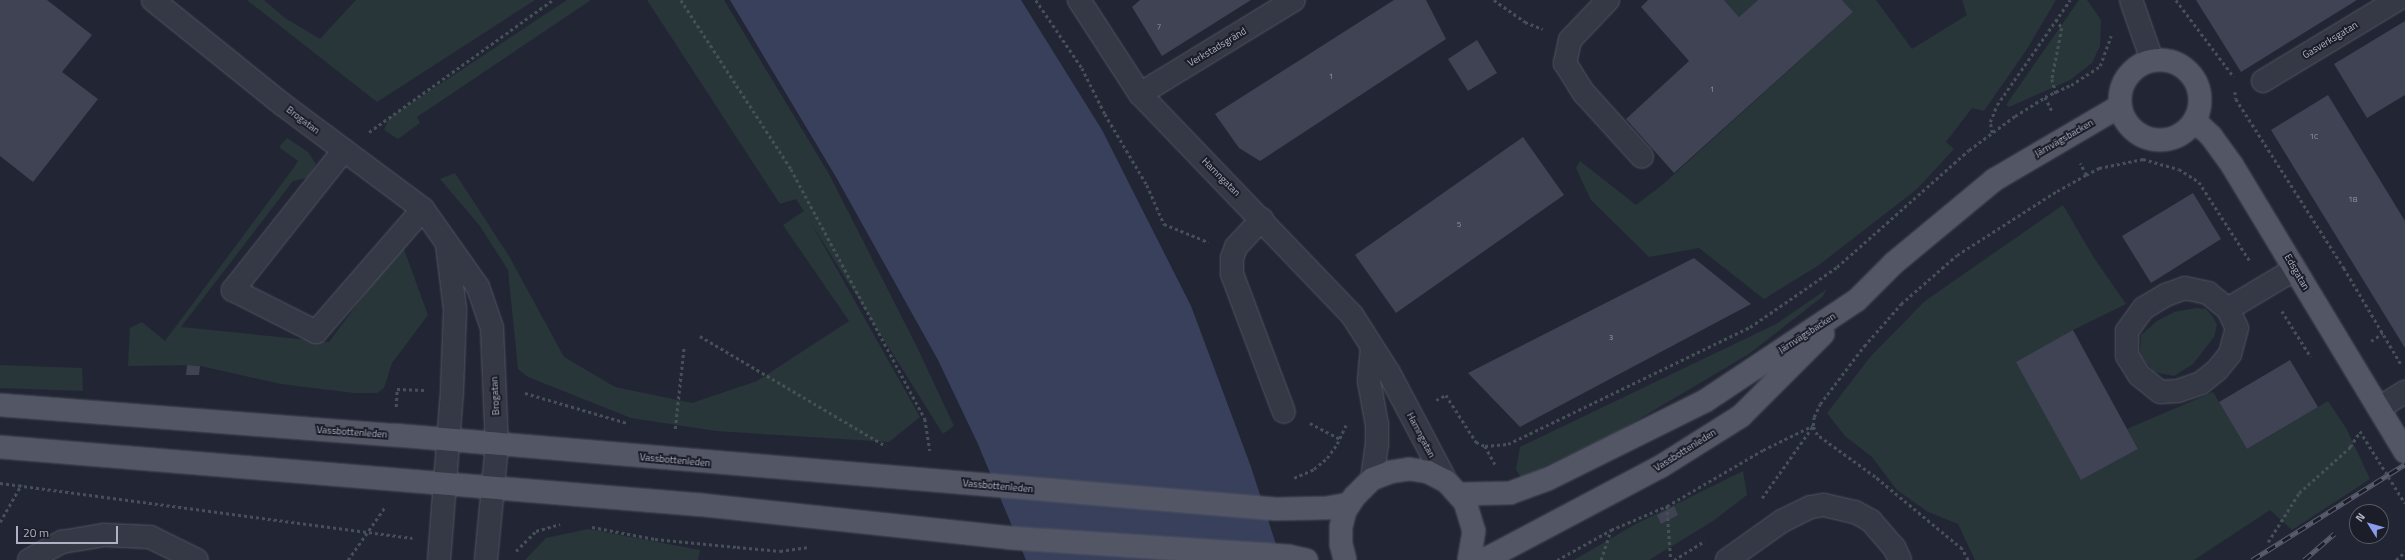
<!DOCTYPE html>
<meta charset="utf-8">
<style>
body{margin:0}
#map{position:relative;width:2405px;height:560px;overflow:hidden;background:#222634;font-family:"Titillium Web",sans-serif}
div>[style]{position:absolute}
[style*='--x']{left:calc(var(--x)*1px);top:calc(var(--y)*1px);width:calc(var(--w)*1px);rotate:calc(var(--a)*1deg)}
.green>*{inset:0;background:#283539}
.water>*{inset:0;background:#39405c}
.building>*{inset:0;background:#3f4354}
.path>*{height:2.5px;margin-top:-1.25px;transform-origin:0;background:repeating-linear-gradient(90deg,#455057 0 3px,transparent 0 6px)}
.roads{filter:drop-shadow(0 0 1px #535563) drop-shadow(0 0 1px #535563)}
.minor>*{height:22px;margin:-11px;padding:0 11px;transform-origin:11px;border-radius:11px;background:#353845}
.major>*{height:22px;margin:-11px;padding:0 11px;transform-origin:11px;border-radius:11px;background:#535765}
.major>.ring{margin:-11px;padding:0;box-sizing:content-box;background:none;border:22px solid #535765;border-radius:50%}
.rail>*{height:4.5px;margin-top:-2.25px;transform-origin:0;background:repeating-linear-gradient(90deg,#1b1d29 0 9px,#5a5d6d 0 18px);box-sizing:border-box;border-block:1px solid #5a5d6d}
.path-bridge>*{height:2.5px;margin-top:-1.25px;transform-origin:0;background:repeating-linear-gradient(90deg,#455057 0 3px,transparent 0 6px)}
span{translate:-50% -50%;white-space:nowrap;text-align:center;line-height:1.15;-webkit-text-stroke:4px #1b1d29;paint-order:stroke}
.number-label{font-size:8px;color:#9396a6}
.number-label span{-webkit-text-stroke-width:0}
.street-label{font-size:10px;color:#afb2c2}
.north{position:absolute;left:2349px;top:504px;width:40px;height:40px;box-sizing:border-box;background:#1b1d29;border:1px solid #565966;border-radius:50%;rotate:307deg;font-size:11px;font-weight:700;line-height:16px;text-align:center;color:#afb2c2}
.north::after{content:'';display:block;margin:auto;width:14px;height:18px;background:#8c9bea;clip-path:polygon(50% 0,100% 100%,50% 72%,0 100%)}
.scale{position:absolute;left:16px;top:526px;width:102px;height:18px;box-sizing:border-box;border:2px solid #afb2c2;border-top:0;padding-left:5px;font-size:12px;line-height:14px;white-space:nowrap;color:#afb2c2;-webkit-text-stroke:3px #1b1d29;paint-order:stroke}
</style>
<div id="map">
<div class="green">
<div style="clip-path:polygon(247px 0,264px 0,285px 18px,320px 39px,356px 0,535px 0,377px 102px)"></div>
<div style="clip-path:polygon(567px 0,591px 0,417px 117px,420px 123px,398px 139px,384px 130px,389px 118px)"></div>
<div style="clip-path:polygon(647px 0,724px 0,829px 174px,917px 347px,954px 426px,943px 434px,811px 223px,920px 417px,889px 442px,716px 431px,631px 418px,528px 377px,518px 369px,508px 270px,480px 226px,440px 179px,455px 173px,509px 256px,564px 357px,615px 387px,692px 403px,757px 381px,849px 321px,783px 225px,804px 211px,796px 199px,780px 204px)"></div>
<div style="clip-path:polygon(1724px 0,1758px 0,1739px 17px)"></div>
<div style="clip-path:polygon(1842px 0,1876px 0,1912px 49px,1967px 15px,1962px 0,2056px 0,2027px 49px,1984px 111px,1972px 108px,1946px 142px,1954px 149px,1917px 189px,1819px 265px,1764px 299px,1699px 248px,1649px 257px,1591px 200px,1576px 168px,1580px 161px,1636px 205px,1661px 186px,1853px 12px)"></div>
<div style="clip-path:polygon(2079px 0,2087px 0,2101px 20px,2100px 46px,2092px 63px,2070px 80px,2009px 107px,2006px 105px)"></div>
<div style="clip-path:polygon(287px 138px,308px 152px,316px 164px,307px 178px,293px 181px,181px 327px,329px 342px,402px 244px,428px 315px,392px 363px,384px 388px,377px 393px,354px 393px,281px 384px,196px 365px,128px 366px,130px 328px,142px 322px,165px 341px,292px 170px,298px 161px,279px 147px)"></div>
<div style="clip-path:polygon(2063px 205px,2094px 258px,2126px 304px,2073px 330px,2081px 480px,2138px 449px,2127px 429px,2213px 392px,2247px 449px,2328px 401px,2346px 428px,2370px 479px,2292px 530px,2270px 510px,2194px 560px,1975px 560px,1958px 524px,1928px 512px,1897px 490px,1872px 457px,1845px 436px,1827px 413px,1871px 356px,1925px 301px)"></div>
<div style="clip-path:polygon(1827px 289px,1822px 297px,1749px 354px,1619px 431px,1521px 478px,1516px 469px,1520px 447px,1776px 324px)"></div>
<div style="clip-path:polygon(2196px 308px,2206px 309px,2213px 317px,2217px 325px,2214px 337px,2193px 364px,2174px 376px,2154px 372px,2140px 355px,2141px 335px,2157px 321px,2174px 312px)"></div>
<div style="clip-path:polygon(0 365px,82px 368px,83px 391px,0 388px)"></div>
<div style="clip-path:polygon(1743px 471px,1747px 495px,1713px 521px,1649px 560px,1574px 560px,1634px 525px)"></div>
<div style="clip-path:polygon(588px 529px,700px 550px,698px 560px,525px 560px,546px 538px)"></div>
</div>
<div class="water">
<div style="clip-path:polygon(730px 0,1021px 0,1102px 130px,1191px 306px,1251px 467px,1281px 560px,1026px 560px,978px 444px,938px 360px,836px 177px)"></div>
</div>
<div class="building">
<div style="clip-path:polygon(0 0,47px 0,92px 35px,62px 72px,98px 99px,33px 182px,0 156px)"></div>
<div style="clip-path:polygon(1140px 0,1251px 0,1162px 56px,1132px 7px)"></div>
<div style="clip-path:polygon(1394px 0,1426px 0,1446px 39px,1260px 161px,1239px 148px,1215px 114px)"></div>
<div style="clip-path:polygon(1648px 0,1724px 0,1739px 17px,1758px 0,1842px 0,1853px 12px,1674px 173px,1626px 119px,1689px 61px,1641px 7px)"></div>
<div style="clip-path:polygon(2196px 0,2357px 0,2241px 72px)"></div>
<div style="clip-path:polygon(2405px 21px,2405px 95px,2367px 118px,2334px 64px)"></div>
<div style="clip-path:polygon(1477px 40px,1497px 73px,1468px 91px,1448px 59px)"></div>
<div style="clip-path:polygon(2328px 95px,2405px 221px,2405px 348px,2271px 130px)"></div>
<div style="clip-path:polygon(1523px 137px,1564px 195px,1396px 313px,1355px 255px)"></div>
<div style="clip-path:polygon(2193px 193px,2221px 239px,2151px 283px,2122px 236px)"></div>
<div style="clip-path:polygon(1694px 258px,1751px 304px,1520px 427px,1468px 373px)"></div>
<div style="clip-path:polygon(2073px 330px,2138px 449px,2081px 480px,2016px 362px)"></div>
<div style="clip-path:polygon(2290px 360px,2318px 407px,2247px 449px,2219px 402px)"></div>
<div style="clip-path:polygon(187px 365px,200px 366px,199px 375px,186px 375px)"></div>
<div style="clip-path:polygon(1674px 506px,1678px 515px,1661px 524px,1657px 515px)"></div>
</div>
<div class="path">
<div style="--x:681;--y:0;--w:202;--a:56.9"></div>
<div style="--x:791;--y:169;--w:284;--a:61.8"></div>
<div style="--x:925;--y:419;--w:32;--a:81"></div>
<div style="--x:1036;--y:0;--w:82;--a:55.9"></div>
<div style="--x:1082;--y:68;--w:51;--a:63.4"></div>
<div style="--x:1105;--y:114;--w:82;--a:59.4"></div>
<div style="--x:1147;--y:185;--w:43;--a:66.4"></div>
<div style="--x:1164;--y:224;--w:48;--a:22.2"></div>
<div style="--x:1494;--y:0;--w:38;--a:35"></div>
<div style="--x:1525;--y:22;--w:19;--a:21"></div>
<div style="--x:2176;--y:0;--w:96;--a:53"></div>
<div style="--x:2056;--y:19;--w:11;--a:56"></div>
<div style="--x:2062;--y:28;--w:52;--a:101.1"></div>
<div style="--x:2052;--y:79;--w:15;--a:74"></div>
<div style="--x:2235;--y:92;--w:7;--a:82"></div>
<div style="--x:2236;--y:99;--w:201;--a:57.4"></div>
<div style="--x:2344;--y:268;--w:112;--a:59.3"></div>
<div style="--x:2045;--y:97;--w:18;--a:63"></div>
<div style="--x:369;--y:132;--w:226;--a:-35.7"></div>
<div style="--x:1992;--y:133;--w:11;--a:-100"></div>
<div style="--x:1990;--y:122;--w:18;--a:-68"></div>
<div style="--x:1997;--y:105;--w:128;--a:-55.2"></div>
<div style="--x:2086;--y:175;--w:15;--a:-28"></div>
<div style="--x:2099;--y:168;--w:45;--a:-11.6"></div>
<div style="--x:2143;--y:159;--w:37;--a:16"></div>
<div style="--x:2179;--y:169;--w:24;--a:33"></div>
<div style="--x:2199;--y:182;--w:94;--a:57.2"></div>
<div style="--x:2282;--y:311;--w:54;--a:57.8"></div>
<div style="--x:700;--y:336;--w:216;--a:30.6"></div>
<div style="--x:2371;--y:341;--w:14;--a:-34"></div>
<div style="--x:525;--y:393;--w:106;--a:16.4"></div>
<div style="--x:1436;--y:400;--w:11;--a:-27"></div>
<div style="--x:1446;--y:395;--w:56;--a:57.4"></div>
<div style="--x:1476;--y:442;--w:10;--a:24"></div>
<div style="--x:1485;--y:446;--w:23;--a:-5"></div>
<div style="--x:1508;--y:444;--w:269;--a:-25.8"></div>
<div style="--x:1750;--y:327;--w:106;--a:-34.6"></div>
<div style="--x:1837;--y:267;--w:176;--a:-41.6"></div>
<div style="--x:1969;--y:150;--w:57;--a:-36.5"></div>
<div style="--x:2015;--y:116;--w:36;--a:-32"></div>
<div style="--x:2045;--y:97;--w:29;--a:-25"></div>
<div style="--x:2071;--y:85;--w:35;--a:-33"></div>
<div style="--x:2100;--y:66;--w:32;--a:-70"></div>
<div style="--x:396;--y:407;--w:18;--a:-87"></div>
<div style="--x:397;--y:389;--w:27;--a:2"></div>
<div style="--x:1310;--y:423;--w:34;--a:28"></div>
<div style="--x:675;--y:429;--w:83;--a:-83.8"></div>
<div style="--x:1485;--y:446;--w:21;--a:61"></div>
<div style="--x:1763;--y:450;--w:55;--a:-26.1"></div>
<div style="--x:1294;--y:478;--w:22;--a:-24"></div>
<div style="--x:1314;--y:469;--w:17;--a:-40"></div>
<div style="--x:1327;--y:458;--w:17;--a:-54"></div>
<div style="--x:1337;--y:444;--w:21;--a:-65"></div>
<div style="--x:0;--y:483;--w:416;--a:7.6"></div>
<div style="--x:1762;--y:498;--w:88;--a:-54.7"></div>
<div style="--x:1667;--y:506;--w:54;--a:85.8"></div>
<div style="--x:0;--y:522;--w:43;--a:-60.4"></div>
<div style="--x:592;--y:527;--w:64;--a:10.8"></div>
<div style="--x:655;--y:539;--w:82;--a:5.6"></div>
<div style="--x:737;--y:547;--w:43;--a:5.3"></div>
<div style="--x:780;--y:551;--w:27;--a:-8"></div>
<div style="--x:2268;--y:542;--w:58;--a:-57.7"></div>
<div style="--x:2299;--y:493;--w:69;--a:-42"></div>
<div style="--x:2350;--y:447;--w:17;--a:-57"></div>
<div style="--x:516;--y:551;--w:28;--a:-45"></div>
<div style="--x:536;--y:531;--w:25;--a:-16"></div>
<div style="--x:348;--y:560;--w:65;--a:-55.1"></div>
<div style="--x:1557;--y:560;--w:62;--a:-29.1"></div>
<div style="--x:1611;--y:530;--w:61;--a:-23.2"></div>
<div style="--x:1667;--y:506;--w:111;--a:-30.3"></div>
<div style="--x:1601;--y:560;--w:32;--a:-72"></div>
<div style="--x:1674;--y:560;--w:36;--a:-32"></div>
<div style="--x:1968;--y:560;--w:13;--a:-119"></div>
<div style="--x:1962;--y:549;--w:113;--a:-140.4"></div>
<div style="--x:1875;--y:477;--w:72;--a:-144.1"></div>
<div style="--x:1817;--y:435;--w:10;--a:-114"></div>
<div style="--x:1813;--y:426;--w:9;--a:-84"></div>
<div style="--x:1814;--y:417;--w:14;--a:-65"></div>
<div style="--x:1820;--y:404;--w:73;--a:-52.8"></div>
<div style="--x:1864;--y:346;--w:56;--a:-48.6"></div>
<div style="--x:1901;--y:304;--w:74;--a:-41.2"></div>
<div style="--x:1957;--y:255;--w:119;--a:-32.6"></div>
<div style="--x:2057;--y:191;--w:33;--a:-29"></div>
<div style="--x:2086;--y:175;--w:13;--a:-117"></div>
<div style="--x:2396;--y:560;--w:12;--a:-42"></div>
</div>
<div class="roads">
<div class="minor">
<div style="--x:153;--y:0;--w:166;--a:38.9"></div>
<div style="--x:282;--y:104;--w:176;--a:36.7"></div>
<div style="--x:423;--y:209;--w:95;--a:54.8"></div>
<div style="--x:478;--y:287;--w:43;--a:71.1"></div>
<div style="--x:492;--y:328;--w:117;--a:87.6"></div>
<div style="--x:497;--y:445;--w:116;--a:95.5"></div>
<div style="--x:1079;--y:0;--w:112;--a:57"></div>
<div style="--x:1140;--y:94;--w:306;--a:46.2"></div>
<div style="--x:1352;--y:315;--w:69;--a:57.5"></div>
<div style="--x:1389;--y:373;--w:122;--a:62.2"></div>
<div style="--x:1608;--y:0;--w:55;--a:133.5"></div>
<div style="--x:1570;--y:40;--w:24;--a:102"></div>
<div style="--x:1565;--y:63;--w:36;--a:58"></div>
<div style="--x:1584;--y:93;--w:86;--a:47.8"></div>
<div style="--x:2131;--y:0;--w:64;--a:70.7"></div>
<div style="--x:2263;--y:81;--w:157;--a:-31.2"></div>
<div style="--x:1140;--y:94;--w:180;--a:-31.4"></div>
<div style="--x:344;--y:150;--w:179;--a:128.4"></div>
<div style="--x:233;--y:290;--w:93;--a:26.8"></div>
<div style="--x:316;--y:332;--w:163;--a:-49"></div>
<div style="--x:1262;--y:219;--w:38;--a:133"></div>
<div style="--x:1236;--y:247;--w:12;--a:110"></div>
<div style="--x:1232;--y:258;--w:16;--a:90"></div>
<div style="--x:1232;--y:274;--w:147;--a:69.4"></div>
<div style="--x:2185;--y:288;--w:24;--a:12"></div>
<div style="--x:2208;--y:293;--w:26;--a:39"></div>
<div style="--x:2228;--y:309;--w:21;--a:65"></div>
<div style="--x:2237;--y:328;--w:27;--a:105"></div>
<div style="--x:2230;--y:354;--w:21;--a:129"></div>
<div style="--x:2217;--y:370;--w:21;--a:141"></div>
<div style="--x:2201;--y:383;--w:24;--a:161"></div>
<div style="--x:2178;--y:391;--w:18;--a:177"></div>
<div style="--x:2160;--y:392;--w:27;--a:-141"></div>
<div style="--x:2139;--y:375;--w:22;--a:-122"></div>
<div style="--x:2127;--y:356;--w:25;--a:-90"></div>
<div style="--x:2127;--y:331;--w:29;--a:-54"></div>
<div style="--x:2144;--y:308;--w:26;--a:-31"></div>
<div style="--x:2166;--y:295;--w:20;--a:-20"></div>
<div style="--x:2228;--y:309;--w:78;--a:-30.8"></div>
<div style="--x:2379;--y:408;--w:31;--a:-32"></div>
<div style="--x:1372;--y:479;--w:34;--a:-82"></div>
<div style="--x:1377;--y:445;--w:20;--a:-90"></div>
<div style="--x:1377;--y:425;--w:45;--a:-100.3"></div>
<div style="--x:1369;--y:381;--w:34;--a:-85"></div>
<div style="--x:29;--y:560;--w:38;--a:-29"></div>
<div style="--x:62;--y:542;--w:43;--a:-9.5"></div>
<div style="--x:104;--y:535;--w:46;--a:2.5"></div>
<div style="--x:150;--y:537;--w:52;--a:26.1"></div>
<div style="--x:439;--y:560;--w:169;--a:-85.6"></div>
<div style="--x:452;--y:392;--w:83;--a:-87.9"></div>
<div style="--x:455;--y:309;--w:64;--a:-97.1"></div>
<div style="--x:1727;--y:560;--w:67;--a:-35.3"></div>
<div style="--x:1782;--y:521;--w:32;--a:-26"></div>
<div style="--x:1811;--y:507;--w:13;--a:-9"></div>
<div style="--x:1824;--y:505;--w:32;--a:13"></div>
<div style="--x:1855;--y:512;--w:18;--a:29"></div>
<div style="--x:1871;--y:521;--w:35;--a:49"></div>
<div style="--x:1894;--y:547;--w:14;--a:65"></div>
</div>
<div class="major">
<div class="ring" style="left:2120px;top:60px;width:58px;height:58px"></div>
<div style="--x:2195;--y:121;--w:22;--a:43"></div>
<div style="--x:2211;--y:136;--w:36;--a:54"></div>
<div style="--x:2232;--y:165;--w:335;--a:58.9"></div>
<div style="--x:0;--y:405;--w:395;--a:4.4"></div>
<div style="--x:394;--y:435;--w:885;--a:4.8"></div>
<div style="--x:1276;--y:509;--w:50;--a:-1.1"></div>
<div style="--x:1326;--y:508;--w:23;--a:-10"></div>
<div style="--x:0;--y:447;--w:705;--a:4.72"></div>
<div style="--x:703;--y:505;--w:309;--a:6.1"></div>
<div style="--x:1010;--y:538;--w:279;--a:3.7"></div>
<div style="--x:1288;--y:556;--w:19;--a:12"></div>
<div style="--x:1460;--y:494;--w:50;--a:-1.1"></div>
<div style="--x:1510;--y:493;--w:40;--a:-20.2"></div>
<div style="--x:1548;--y:479;--w:175;--a:-26.4"></div>
<div style="--x:1705;--y:401;--w:182;--a:-33.6"></div>
<div style="--x:1857;--y:300;--w:52;--a:-45"></div>
<div style="--x:1894;--y:263;--w:130;--a:-39.7"></div>
<div style="--x:1994;--y:180;--w:146;--a:-30.4"></div>
<div style="--x:1345;--y:560;--w:16;--a:-104"></div>
<div style="--x:1341;--y:544;--w:17;--a:-90"></div>
<div style="--x:1341;--y:527;--w:16;--a:-76"></div>
<div style="--x:1345;--y:511;--w:17;--a:-57"></div>
<div style="--x:1354;--y:497;--w:25;--a:-45"></div>
<div style="--x:1372;--y:479;--w:19;--a:-21"></div>
<div style="--x:1390;--y:472;--w:19;--a:-9"></div>
<div style="--x:1409;--y:469;--w:19;--a:9"></div>
<div style="--x:1428;--y:472;--w:20;--a:27"></div>
<div style="--x:1446;--y:481;--w:28;--a:48"></div>
<div style="--x:1465;--y:502;--w:30;--a:73"></div>
<div style="--x:1474;--y:531;--w:29;--a:100"></div>
<div style="--x:1484;--y:560;--w:199;--a:-27.9"></div>
<div style="--x:1660;--y:467;--w:96;--a:-32.2"></div>
<div style="--x:1741;--y:416;--w:116;--a:-45"></div>
</div>
</div>
<div class="rail">
<div style="--x:2252;--y:560;--w:181;--a:-32.1"></div>
<div style="--x:2304;--y:560;--w:40;--a:-41"></div>
</div>
<div class="path-bridge">
<div style="--x:2360;--y:431;--w:85;--a:58"></div>
</div>
<div class="number-label">
<span style="left:1159px;top:27px">7</span>
<span style="left:1331px;top:77px">1</span>
<span style="left:1712px;top:90px">1</span>
<span style="left:2314px;top:137px">1C</span>
<span style="left:2353px;top:200px">1B</span>
<span style="left:1459px;top:225px">5</span>
<span style="left:1611px;top:338px">3</span>
</div>
<div class="street-label">
<span style="left:2330px;top:40px;rotate:-31deg">Gasverksgatan</span>
<span style="left:1217px;top:47px;rotate:-31deg">Verkstadsgränd</span>
<span style="left:303px;top:120px;rotate:37deg">Brogatan</span>
<span style="left:2064px;top:138px;rotate:-30deg">Järnvägsbacken</span>
<span style="left:1221px;top:177px;rotate:45deg">Hamngatan</span>
<span style="left:2297px;top:272px;rotate:60deg">Edsgatan</span>
<span style="left:1807px;top:333px;rotate:-33deg">Järnvägsbacken</span>
<span style="left:495px;top:396px;rotate:-93deg">Brogatan</span>
<span style="left:352px;top:432px;rotate:4deg">Vassbottenleden</span>
<span style="left:1421px;top:435px;rotate:62deg">Hamngatan</span>
<span style="left:1685px;top:450px;rotate:-32deg">Vassbottenleden</span>
<span style="left:675px;top:460px;rotate:5deg">Vassbottenleden</span>
<span style="left:998px;top:486px;rotate:5deg">Vassbottenleden</span>
</div>
<div class="north">N</div>
<div class="scale">20 m</div>
</div>
